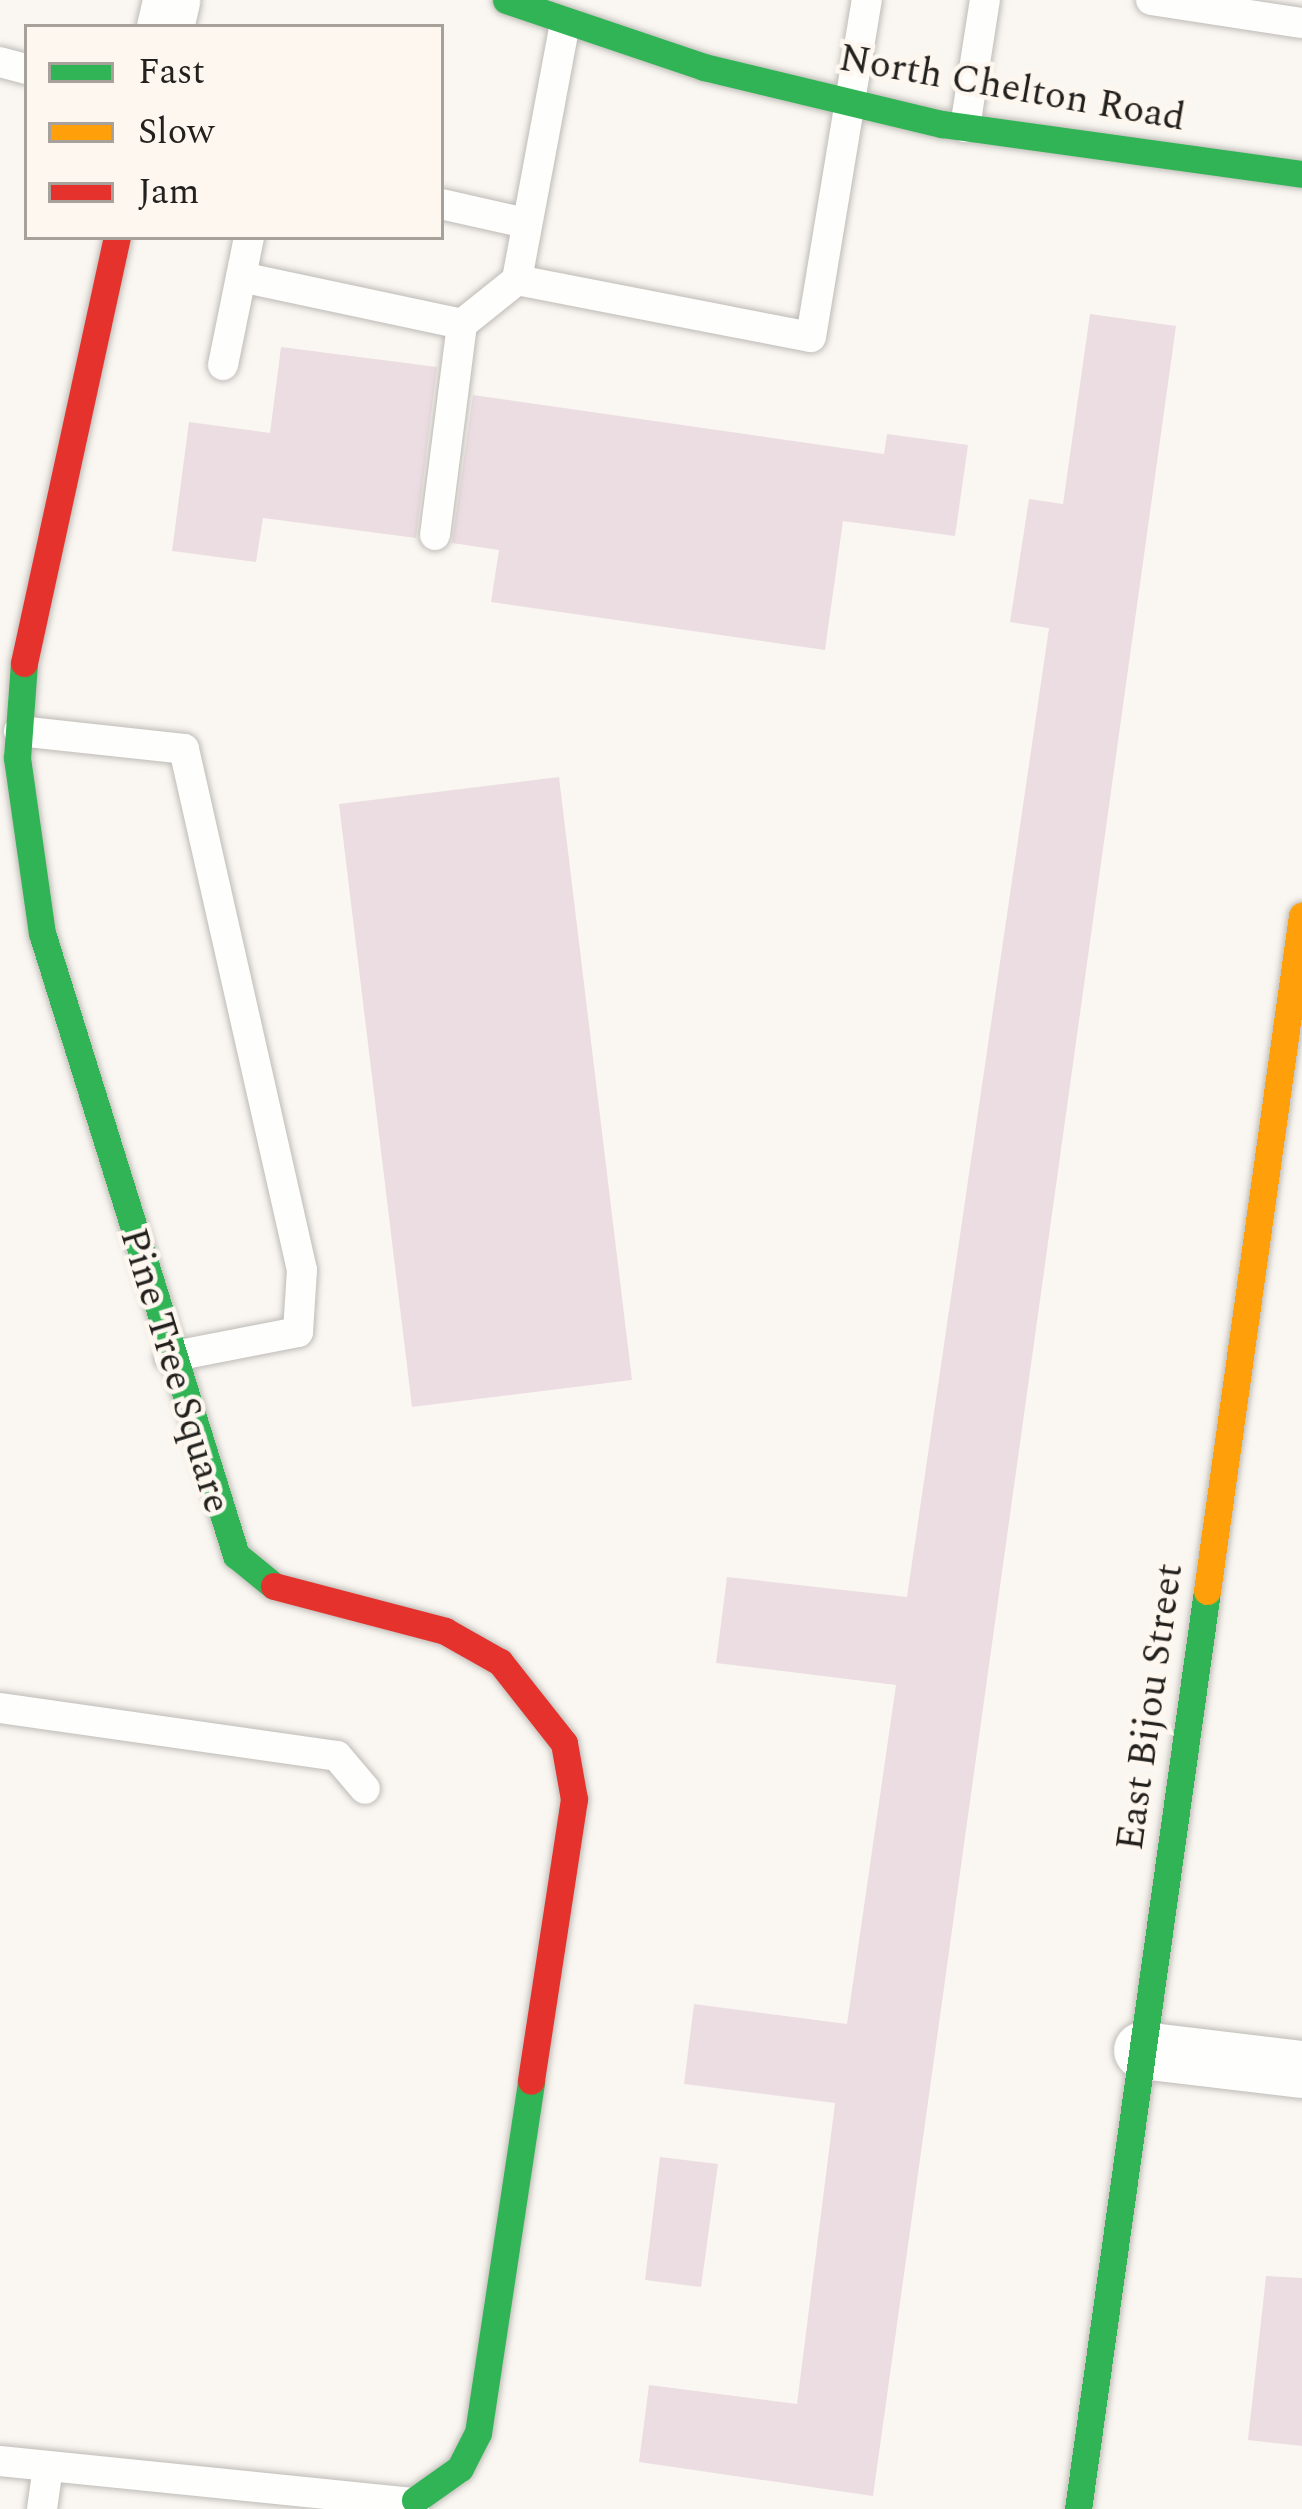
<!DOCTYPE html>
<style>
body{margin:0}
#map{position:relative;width:1302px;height:2509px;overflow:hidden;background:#faf7f2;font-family:Spectral,serif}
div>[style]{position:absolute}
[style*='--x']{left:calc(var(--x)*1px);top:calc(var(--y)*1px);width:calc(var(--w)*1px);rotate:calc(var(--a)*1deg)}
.building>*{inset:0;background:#ecdde2}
.roads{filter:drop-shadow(0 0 3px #bebbb7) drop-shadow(0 0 3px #bebbb7)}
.lane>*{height:30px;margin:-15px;padding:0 15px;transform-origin:15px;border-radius:15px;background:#fefefd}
.street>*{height:57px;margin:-28.5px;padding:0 28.5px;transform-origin:28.5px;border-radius:28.5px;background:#fefefd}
.fast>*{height:27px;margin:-13.5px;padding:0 13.5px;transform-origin:13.5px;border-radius:13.5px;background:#30b455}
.slow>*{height:27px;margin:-13.5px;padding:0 13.5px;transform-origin:13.5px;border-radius:13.5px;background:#ff9f0a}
.jam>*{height:27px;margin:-13.5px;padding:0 13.5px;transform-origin:13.5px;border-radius:13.5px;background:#e5322d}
span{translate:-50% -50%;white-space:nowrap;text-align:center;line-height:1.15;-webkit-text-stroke:9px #fef7ef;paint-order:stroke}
.street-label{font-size:39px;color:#23211e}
.legend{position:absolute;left:24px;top:24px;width:420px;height:216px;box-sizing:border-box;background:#fef7ef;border:3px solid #a6a19b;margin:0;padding:15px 21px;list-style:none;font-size:36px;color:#23211e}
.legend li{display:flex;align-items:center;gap:24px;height:60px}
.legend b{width:60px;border:3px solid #a6a19b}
</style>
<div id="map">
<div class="building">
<div style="clip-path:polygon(1090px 314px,1176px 326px,873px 2496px,639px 2462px,649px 2385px,797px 2404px,835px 2103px,684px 2084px,694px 2004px,847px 2024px,896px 1685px,716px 1663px,727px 1577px,907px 1597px,1049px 628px,1010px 622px,1029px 499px,1063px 504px)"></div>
<div style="clip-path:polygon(281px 347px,437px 367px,416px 538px,263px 518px,256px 562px,172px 551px,189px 422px,270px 433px)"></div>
<div style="clip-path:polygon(473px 395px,884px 454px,887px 434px,968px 445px,955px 536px,843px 521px,825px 650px,491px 602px,499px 550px,452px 543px)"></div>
<div style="clip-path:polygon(559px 777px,632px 1380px,412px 1407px,339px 804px)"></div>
<div style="clip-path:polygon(660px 2157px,718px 2164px,701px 2287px,645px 2280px)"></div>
<div style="clip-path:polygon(1266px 2276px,1302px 2278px,1302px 2446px,1248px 2440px)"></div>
</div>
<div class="roads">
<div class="lane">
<div style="--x:1151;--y:0;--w:153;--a:8.7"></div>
<div style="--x:565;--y:23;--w:261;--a:100.6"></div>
<div style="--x:517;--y:280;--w:299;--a:11"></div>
<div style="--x:811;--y:337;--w:342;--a:-80.6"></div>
<div style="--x:0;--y:62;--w:28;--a:15"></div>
<div style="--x:965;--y:127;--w:129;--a:-81.1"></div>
<div style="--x:441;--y:204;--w:86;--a:12.7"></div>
<div style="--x:241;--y:277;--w:226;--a:12"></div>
<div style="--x:462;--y:324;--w:70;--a:-38.7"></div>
<div style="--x:223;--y:365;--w:131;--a:-78.5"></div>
<div style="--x:435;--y:535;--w:213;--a:-82.7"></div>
<div style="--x:19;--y:731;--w:166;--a:6.2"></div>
<div style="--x:184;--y:749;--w:534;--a:77.24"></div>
<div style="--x:302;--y:1270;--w:62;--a:93.7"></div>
<div style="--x:298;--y:1332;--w:131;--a:169"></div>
<div style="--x:0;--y:1708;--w:340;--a:8.1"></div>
<div style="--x:337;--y:1756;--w:43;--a:49.7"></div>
<div style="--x:0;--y:2461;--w:417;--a:5.8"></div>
<div style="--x:42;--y:2509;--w:42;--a:-81.9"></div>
</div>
<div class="street">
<div style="--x:165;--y:27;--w:28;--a:-77"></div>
<div style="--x:1142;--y:2050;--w:161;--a:6.8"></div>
</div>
<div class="fast">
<div style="--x:506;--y:0;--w:209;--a:18.7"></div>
<div style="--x:704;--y:67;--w:245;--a:13.5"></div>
<div style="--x:942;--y:124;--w:363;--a:7.9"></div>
<div style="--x:24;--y:663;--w:95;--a:94.2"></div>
<div style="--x:17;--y:758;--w:177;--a:81.9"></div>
<div style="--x:42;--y:933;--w:652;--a:72.68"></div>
<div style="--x:236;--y:1555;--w:49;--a:39.2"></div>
<div style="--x:415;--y:2500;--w:55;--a:-35.4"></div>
<div style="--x:460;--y:2468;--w:39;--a:-63"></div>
<div style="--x:478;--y:2433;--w:356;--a:-81.4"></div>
<div style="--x:1078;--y:2509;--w:927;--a:-82"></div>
</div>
<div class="slow">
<div style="--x:1207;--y:1591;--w:682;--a:-81.99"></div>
</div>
<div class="jam">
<div style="--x:24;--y:663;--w:436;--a:-77.7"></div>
<div style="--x:274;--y:1586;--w:177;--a:14.7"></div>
<div style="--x:445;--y:1631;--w:63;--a:29.4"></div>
<div style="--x:500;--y:1662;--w:103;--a:51.7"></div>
<div style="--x:564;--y:1743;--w:57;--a:79.9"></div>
<div style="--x:574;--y:1799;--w:285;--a:98.7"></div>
</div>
</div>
<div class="street-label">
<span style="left:1012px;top:89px;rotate:10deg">North Chelton Road</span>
<span style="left:174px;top:1371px;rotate:73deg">Pine Tree Square</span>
<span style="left:1151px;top:1707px;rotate:-82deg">East Bijou Street</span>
</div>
<ul class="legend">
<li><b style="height:15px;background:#30b455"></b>Fast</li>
<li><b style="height:15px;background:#ff9f0a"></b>Slow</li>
<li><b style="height:15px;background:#e5322d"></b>Jam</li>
</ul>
</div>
